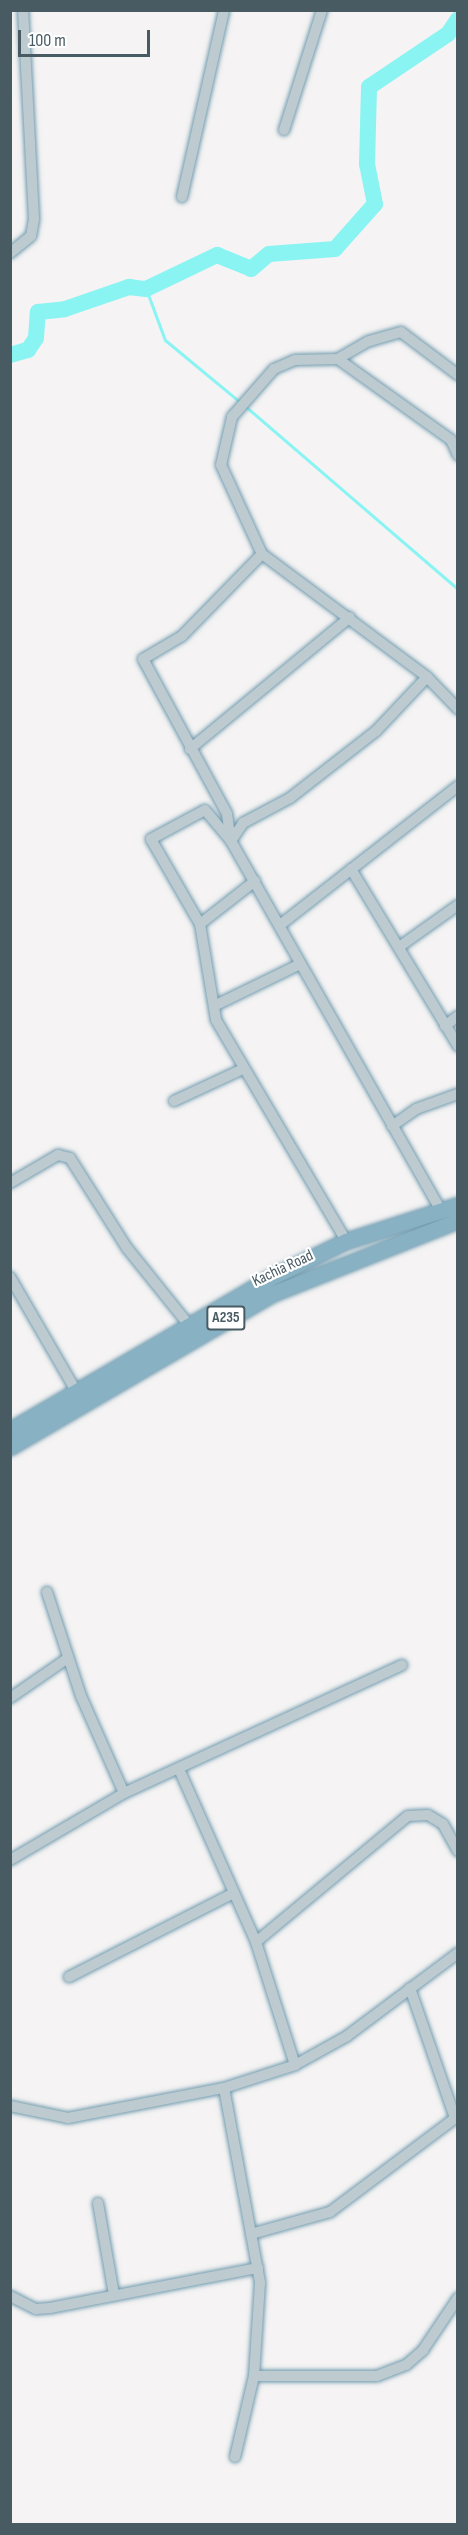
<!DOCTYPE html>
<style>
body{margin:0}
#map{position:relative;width:468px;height:2535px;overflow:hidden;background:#f5f3f3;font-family:"Sofia Sans Condensed",sans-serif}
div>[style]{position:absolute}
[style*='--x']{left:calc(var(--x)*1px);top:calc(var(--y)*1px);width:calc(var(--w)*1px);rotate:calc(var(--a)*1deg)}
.stream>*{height:3px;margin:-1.5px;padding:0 1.5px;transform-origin:1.5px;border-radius:1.5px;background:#8af4f3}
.river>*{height:16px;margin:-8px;padding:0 8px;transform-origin:8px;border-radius:8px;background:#8af4f3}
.roads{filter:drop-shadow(0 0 2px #739db0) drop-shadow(0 0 2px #739db0)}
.minor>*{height:10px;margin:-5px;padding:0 5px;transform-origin:5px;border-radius:5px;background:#bdcbd0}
.highway>*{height:15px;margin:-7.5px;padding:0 7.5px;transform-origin:7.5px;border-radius:7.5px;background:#88b2c4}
span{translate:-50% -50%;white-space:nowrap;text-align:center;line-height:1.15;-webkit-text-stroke:4.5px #fff;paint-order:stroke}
.shield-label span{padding:2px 4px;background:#fff;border:2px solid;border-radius:4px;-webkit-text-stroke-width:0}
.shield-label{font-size:15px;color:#495b62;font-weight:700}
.street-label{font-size:16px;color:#495b62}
.frame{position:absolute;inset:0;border:12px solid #495b62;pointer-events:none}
.scale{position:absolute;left:18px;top:30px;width:132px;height:27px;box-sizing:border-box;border:3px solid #495b62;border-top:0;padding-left:8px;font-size:18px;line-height:21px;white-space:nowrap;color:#495b62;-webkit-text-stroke:4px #fff;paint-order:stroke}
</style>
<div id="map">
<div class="stream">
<div style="--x:146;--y:289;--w:54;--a:69.6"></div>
<div style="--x:165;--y:340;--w:97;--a:39.6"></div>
<div style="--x:245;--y:406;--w:281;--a:40.7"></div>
</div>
<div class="river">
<div style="--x:10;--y:355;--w:19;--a:-16"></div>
<div style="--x:28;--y:350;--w:14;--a:-56"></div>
<div style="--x:36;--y:338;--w:26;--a:-86"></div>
<div style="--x:38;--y:312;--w:27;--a:-6"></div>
<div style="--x:65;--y:309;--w:68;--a:-19"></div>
<div style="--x:129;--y:287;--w:17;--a:7"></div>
<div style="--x:146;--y:289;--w:79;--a:-25.6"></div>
<div style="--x:217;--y:255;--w:37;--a:22"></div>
<div style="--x:251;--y:269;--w:23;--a:-40"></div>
<div style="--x:269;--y:254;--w:66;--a:-4.3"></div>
<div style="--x:335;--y:249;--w:60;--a:-48.4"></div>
<div style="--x:375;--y:204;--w:41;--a:-101.3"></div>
<div style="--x:367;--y:164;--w:77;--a:-88.5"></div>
<div style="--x:369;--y:87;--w:95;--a:-33.9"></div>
<div style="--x:448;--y:34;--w:18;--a:-56"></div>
</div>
<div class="roads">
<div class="minor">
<div style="--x:284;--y:130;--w:126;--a:-72.4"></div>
<div style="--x:182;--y:197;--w:192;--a:-77.3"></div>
<div style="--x:10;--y:253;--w:27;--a:-39"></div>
<div style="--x:31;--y:236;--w:17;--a:-80"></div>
<div style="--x:34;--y:219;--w:209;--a:-93"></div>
<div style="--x:338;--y:359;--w:139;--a:35.6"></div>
<div style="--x:451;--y:440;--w:17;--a:65"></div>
<div style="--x:458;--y:375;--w:71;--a:-143"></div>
<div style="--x:401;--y:332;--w:35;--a:164"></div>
<div style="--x:367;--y:342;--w:34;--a:150"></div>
<div style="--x:338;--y:359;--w:43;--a:178.7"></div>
<div style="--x:295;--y:360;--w:23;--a:157"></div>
<div style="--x:274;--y:369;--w:64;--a:131.2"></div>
<div style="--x:232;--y:417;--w:49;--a:102.9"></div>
<div style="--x:221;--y:465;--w:98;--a:65.3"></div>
<div style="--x:262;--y:554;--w:206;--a:36.7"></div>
<div style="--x:427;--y:677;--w:45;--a:45.9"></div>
<div style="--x:262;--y:554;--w:115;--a:134.3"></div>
<div style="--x:182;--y:636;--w:45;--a:149.5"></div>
<div style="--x:143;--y:659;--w:176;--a:61.5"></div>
<div style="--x:227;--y:814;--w:27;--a:82"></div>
<div style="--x:231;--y:841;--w:425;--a:60.4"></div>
<div style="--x:190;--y:749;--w:207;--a:-39.5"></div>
<div style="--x:351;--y:869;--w:207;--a:58.8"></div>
<div style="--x:255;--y:881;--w:70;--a:142"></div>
<div style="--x:200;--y:924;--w:97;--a:80.5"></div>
<div style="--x:216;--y:1020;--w:256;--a:59.5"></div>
<div style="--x:200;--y:924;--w:98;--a:-120"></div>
<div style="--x:151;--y:839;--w:61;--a:-28.2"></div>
<div style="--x:205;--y:810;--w:40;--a:50"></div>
<div style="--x:231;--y:841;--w:22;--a:-56"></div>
<div style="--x:243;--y:823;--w:53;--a:-28"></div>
<div style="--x:290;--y:798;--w:109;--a:-37.9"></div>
<div style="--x:376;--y:731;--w:74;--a:-46.6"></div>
<div style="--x:280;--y:925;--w:226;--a:-38"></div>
<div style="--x:399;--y:947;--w:72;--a:-35.4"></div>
<div style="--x:214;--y:1006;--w:96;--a:-26"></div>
<div style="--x:445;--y:1026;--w:16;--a:-38"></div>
<div style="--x:174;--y:1101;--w:76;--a:-24.9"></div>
<div style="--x:392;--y:1126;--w:29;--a:-35"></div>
<div style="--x:416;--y:1109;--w:45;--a:-19.7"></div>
<div style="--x:10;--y:1183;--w:56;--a:-30.3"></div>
<div style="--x:58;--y:1155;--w:12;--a:14"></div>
<div style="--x:70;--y:1158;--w:107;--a:57.7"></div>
<div style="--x:127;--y:1248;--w:97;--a:51.2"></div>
<div style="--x:10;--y:1277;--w:132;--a:59.9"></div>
<div style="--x:47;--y:1592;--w:109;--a:71.9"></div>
<div style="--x:81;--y:1696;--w:106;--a:66.1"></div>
<div style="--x:10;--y:1698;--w:70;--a:-34.6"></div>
<div style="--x:179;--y:1769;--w:189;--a:66"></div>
<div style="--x:256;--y:1942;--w:129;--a:72.4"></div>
<div style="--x:10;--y:1860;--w:132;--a:-30.4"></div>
<div style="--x:124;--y:1793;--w:306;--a:-24.7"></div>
<div style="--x:256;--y:1942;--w:197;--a:-39.7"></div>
<div style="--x:408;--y:1816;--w:20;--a:-3"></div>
<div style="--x:428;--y:1815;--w:17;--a:31"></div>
<div style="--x:443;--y:1824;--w:31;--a:61"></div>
<div style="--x:69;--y:1977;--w:183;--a:-27"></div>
<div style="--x:410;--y:1988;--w:138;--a:70.9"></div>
<div style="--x:224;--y:2088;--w:198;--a:79.5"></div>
<div style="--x:260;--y:2283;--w:93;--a:93.7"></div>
<div style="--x:254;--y:2376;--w:83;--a:103.2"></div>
<div style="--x:10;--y:2106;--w:59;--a:11.7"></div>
<div style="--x:68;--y:2118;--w:159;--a:-10.9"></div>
<div style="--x:224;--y:2088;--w:75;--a:-17.9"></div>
<div style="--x:295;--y:2065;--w:60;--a:-29.1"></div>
<div style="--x:347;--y:2036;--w:139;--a:-36.8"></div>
<div style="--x:98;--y:2203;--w:93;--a:80.1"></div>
<div style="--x:251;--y:2234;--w:82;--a:-15.6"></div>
<div style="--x:330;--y:2212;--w:160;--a:-36.9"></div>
<div style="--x:10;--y:2296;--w:29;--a:27"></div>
<div style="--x:36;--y:2309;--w:14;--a:-4"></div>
<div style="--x:50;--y:2308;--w:212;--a:-10.9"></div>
<div style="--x:254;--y:2376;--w:123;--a:0"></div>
<div style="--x:377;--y:2376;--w:31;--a:-21"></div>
<div style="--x:406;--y:2365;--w:23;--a:-41"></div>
<div style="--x:423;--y:2350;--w:63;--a:-56.1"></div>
</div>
<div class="highway">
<div style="--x:10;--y:1430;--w:299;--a:-30.3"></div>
<div style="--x:268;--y:1279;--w:87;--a:-26"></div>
<div style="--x:346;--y:1241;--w:118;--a:-17.8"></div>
<div style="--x:10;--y:1447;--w:306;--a:-30.3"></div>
<div style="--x:274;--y:1293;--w:198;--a:-21.6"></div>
</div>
</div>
<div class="shield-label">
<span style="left:226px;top:1318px">A235</span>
</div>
<div class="street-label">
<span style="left:283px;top:1269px;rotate:-25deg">Kachia Road</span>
</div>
<div class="frame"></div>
<div class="scale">100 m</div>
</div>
